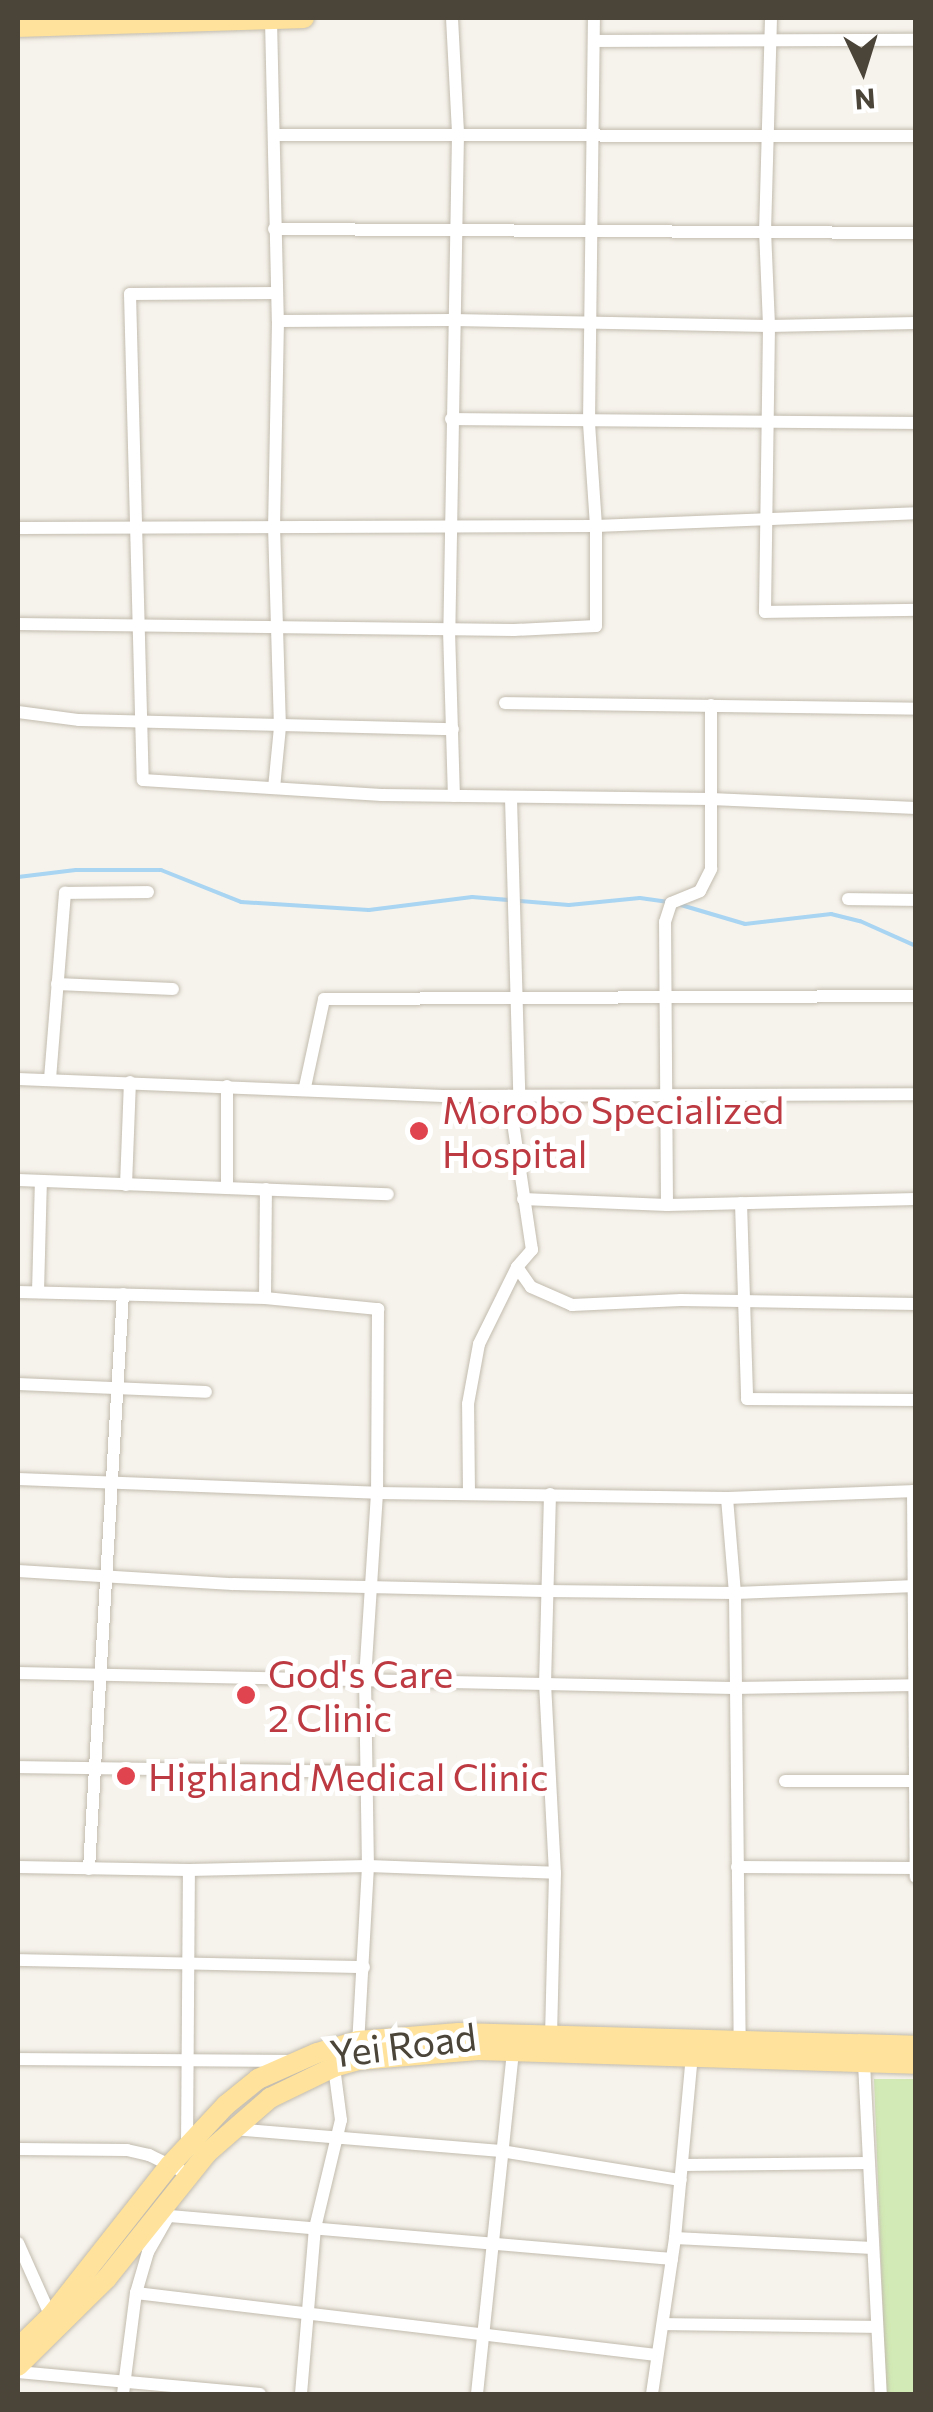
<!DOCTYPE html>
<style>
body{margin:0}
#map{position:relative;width:933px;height:2412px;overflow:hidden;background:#f6f3ec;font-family:Commissioner,sans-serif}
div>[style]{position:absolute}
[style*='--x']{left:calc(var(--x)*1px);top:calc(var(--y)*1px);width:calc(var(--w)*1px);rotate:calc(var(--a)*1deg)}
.green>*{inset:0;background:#d2eab5}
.stream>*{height:4px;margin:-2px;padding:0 2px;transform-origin:2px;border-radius:2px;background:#a9d4f2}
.roads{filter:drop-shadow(0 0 2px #c2bbae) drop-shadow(0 0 2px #c2bbae)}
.street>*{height:12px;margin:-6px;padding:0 6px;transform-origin:6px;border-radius:6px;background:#fff}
.primary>*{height:20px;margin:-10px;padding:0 10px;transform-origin:10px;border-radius:10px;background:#ffe39c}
.dots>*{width:28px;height:28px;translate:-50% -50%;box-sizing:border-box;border:5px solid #fff;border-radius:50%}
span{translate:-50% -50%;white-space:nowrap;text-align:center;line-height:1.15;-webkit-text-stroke:10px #fff;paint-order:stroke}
.health-label{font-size:38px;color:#be3a42}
.left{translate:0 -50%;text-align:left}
.street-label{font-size:38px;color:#4b4439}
.frame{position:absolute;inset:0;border:20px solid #4b4439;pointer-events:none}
.north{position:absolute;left:813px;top:20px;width:100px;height:100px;-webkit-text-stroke:8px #fff;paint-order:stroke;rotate:176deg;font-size:28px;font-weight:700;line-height:40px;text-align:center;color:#4b4439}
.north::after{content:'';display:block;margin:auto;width:35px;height:45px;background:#4b4439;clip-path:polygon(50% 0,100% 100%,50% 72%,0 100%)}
</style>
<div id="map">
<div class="green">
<div style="clip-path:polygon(874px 2079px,915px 2079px,915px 2394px,886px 2394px)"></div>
</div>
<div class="stream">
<div style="--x:18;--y:877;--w:58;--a:-6.9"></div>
<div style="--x:76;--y:870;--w:85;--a:0"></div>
<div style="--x:161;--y:870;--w:86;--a:21.8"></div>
<div style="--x:241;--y:902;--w:128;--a:3.6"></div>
<div style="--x:369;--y:910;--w:104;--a:-7.2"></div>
<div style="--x:472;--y:897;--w:97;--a:4.7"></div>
<div style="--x:569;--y:905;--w:71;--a:-5.6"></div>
<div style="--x:640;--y:898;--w:27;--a:8"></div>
<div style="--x:681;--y:905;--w:67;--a:16.5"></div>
<div style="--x:745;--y:924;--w:87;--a:-6.6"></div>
<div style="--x:831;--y:914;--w:30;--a:14"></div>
<div style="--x:860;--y:921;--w:61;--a:24.1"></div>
</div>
<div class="roads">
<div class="street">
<div style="--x:452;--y:18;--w:116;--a:87"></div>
<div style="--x:458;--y:134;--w:496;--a:91"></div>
<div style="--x:449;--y:630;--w:166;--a:88.3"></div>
<div style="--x:771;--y:18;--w:212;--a:91.6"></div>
<div style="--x:765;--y:230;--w:96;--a:87.6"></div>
<div style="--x:769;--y:326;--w:286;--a:90.8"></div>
<div style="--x:765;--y:612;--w:151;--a:-0.8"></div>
<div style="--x:271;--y:20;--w:301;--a:88.7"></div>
<div style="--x:278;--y:321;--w:205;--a:91.1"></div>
<div style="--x:274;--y:526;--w:201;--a:88.3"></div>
<div style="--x:280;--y:727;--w:61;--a:95.6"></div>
<div style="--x:594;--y:41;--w:322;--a:-0.2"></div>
<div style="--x:275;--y:135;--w:641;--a:0.09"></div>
<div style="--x:274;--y:229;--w:642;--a:0.36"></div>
<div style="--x:277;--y:293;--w:147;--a:179.6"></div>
<div style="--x:130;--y:294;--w:486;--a:88.5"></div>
<div style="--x:143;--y:780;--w:239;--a:3.6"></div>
<div style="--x:382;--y:795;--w:329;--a:0.7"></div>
<div style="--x:711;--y:799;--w:205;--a:2.5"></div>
<div style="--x:278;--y:321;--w:175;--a:-0.3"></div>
<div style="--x:453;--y:320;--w:316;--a:1.1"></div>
<div style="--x:769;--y:326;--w:147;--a:-1.2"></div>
<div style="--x:451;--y:419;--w:465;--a:0.5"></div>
<div style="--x:18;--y:528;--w:578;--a:-0.2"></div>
<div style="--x:596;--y:526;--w:320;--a:-2.3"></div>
<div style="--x:18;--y:624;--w:496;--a:0.7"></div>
<div style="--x:514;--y:630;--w:82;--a:-2.8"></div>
<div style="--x:596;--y:626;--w:100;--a:-90"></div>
<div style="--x:596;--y:526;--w:104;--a:-93.9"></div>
<div style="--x:589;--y:422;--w:404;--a:-89.3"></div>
<div style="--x:505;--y:703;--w:411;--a:0.8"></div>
<div style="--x:18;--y:712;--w:62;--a:7.5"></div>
<div style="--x:79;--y:720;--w:374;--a:1.4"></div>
<div style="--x:511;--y:798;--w:295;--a:88.4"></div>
<div style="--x:848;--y:899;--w:68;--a:0.8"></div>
<div style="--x:57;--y:984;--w:116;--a:2.5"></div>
<div style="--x:18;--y:1079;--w:425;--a:2.3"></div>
<div style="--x:443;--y:1096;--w:473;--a:-0.2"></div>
<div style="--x:50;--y:1079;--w:187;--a:-85.4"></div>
<div style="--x:65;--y:893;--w:83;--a:-0.7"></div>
<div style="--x:305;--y:1087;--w:90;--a:-77.8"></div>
<div style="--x:324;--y:999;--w:592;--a:-0.29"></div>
<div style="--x:18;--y:1180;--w:370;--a:2.2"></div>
<div style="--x:126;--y:1185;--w:103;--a:-87.8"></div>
<div style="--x:227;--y:1187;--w:101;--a:-90"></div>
<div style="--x:523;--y:1199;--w:144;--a:2.4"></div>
<div style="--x:667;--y:1205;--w:249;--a:-1.4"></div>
<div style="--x:741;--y:1203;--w:196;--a:88.2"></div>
<div style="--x:747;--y:1399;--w:169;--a:0.3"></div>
<div style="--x:667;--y:1205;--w:283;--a:-90.4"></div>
<div style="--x:665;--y:922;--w:20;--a:-72"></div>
<div style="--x:671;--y:903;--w:31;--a:-22"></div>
<div style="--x:700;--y:891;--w:25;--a:-63"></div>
<div style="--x:711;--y:869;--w:164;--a:-90"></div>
<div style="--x:517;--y:1267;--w:24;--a:55"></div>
<div style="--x:531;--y:1287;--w:45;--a:23.7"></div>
<div style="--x:572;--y:1305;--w:109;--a:-2.6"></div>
<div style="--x:681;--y:1300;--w:235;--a:1"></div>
<div style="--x:18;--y:1292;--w:247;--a:1.4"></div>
<div style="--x:265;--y:1298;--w:114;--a:5.6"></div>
<div style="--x:378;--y:1309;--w:184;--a:90.3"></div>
<div style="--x:377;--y:1493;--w:185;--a:93.7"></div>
<div style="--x:365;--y:1678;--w:188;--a:89.1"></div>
<div style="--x:368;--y:1866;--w:179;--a:93.2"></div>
<div style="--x:38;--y:1292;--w:111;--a:-88.5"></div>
<div style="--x:265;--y:1298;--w:109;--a:-89.5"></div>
<div style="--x:18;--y:1384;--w:188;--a:2.4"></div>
<div style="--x:18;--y:1479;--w:359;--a:2.2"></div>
<div style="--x:377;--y:1493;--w:350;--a:0.8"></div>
<div style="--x:727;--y:1498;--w:189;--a:-2.1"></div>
<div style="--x:913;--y:1491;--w:386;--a:89.6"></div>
<div style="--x:469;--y:1493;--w:89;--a:-90.6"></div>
<div style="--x:468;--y:1404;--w:61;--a:-79.6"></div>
<div style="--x:479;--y:1344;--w:86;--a:-63.7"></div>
<div style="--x:517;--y:1267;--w:23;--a:-49"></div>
<div style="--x:532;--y:1250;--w:156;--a:-98.5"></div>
<div style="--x:550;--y:1494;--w:189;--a:91.5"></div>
<div style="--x:545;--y:1683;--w:190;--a:87"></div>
<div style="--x:555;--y:1873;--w:169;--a:91.4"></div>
<div style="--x:727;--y:1498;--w:95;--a:85.2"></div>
<div style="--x:735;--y:1593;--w:452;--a:89.4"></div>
<div style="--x:18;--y:1571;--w:215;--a:3.5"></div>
<div style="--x:233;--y:1584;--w:312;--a:1.3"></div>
<div style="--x:545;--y:1591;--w:190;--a:0.6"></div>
<div style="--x:735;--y:1593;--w:181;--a:-2.2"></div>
<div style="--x:18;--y:1673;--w:715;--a:1.2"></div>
<div style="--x:733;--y:1688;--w:183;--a:-0.9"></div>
<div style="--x:18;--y:1767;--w:349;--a:0.8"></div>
<div style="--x:785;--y:1781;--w:131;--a:0"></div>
<div style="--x:18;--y:1867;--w:171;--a:1"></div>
<div style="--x:189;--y:1870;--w:179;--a:-1.3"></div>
<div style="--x:368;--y:1866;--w:187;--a:2.1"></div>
<div style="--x:737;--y:1867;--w:179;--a:0.3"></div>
<div style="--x:89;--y:1869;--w:576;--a:-86.62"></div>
<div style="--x:18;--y:1960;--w:346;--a:1.2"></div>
<div style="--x:18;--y:2059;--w:272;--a:0.4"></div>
<div style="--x:864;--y:2063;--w:331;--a:87.1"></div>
<div style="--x:233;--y:2129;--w:269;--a:4.7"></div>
<div style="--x:501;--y:2151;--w:182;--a:9.2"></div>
<div style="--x:187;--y:2147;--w:277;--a:-89.6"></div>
<div style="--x:18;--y:2149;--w:109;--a:0.5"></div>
<div style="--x:127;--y:2150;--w:23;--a:13"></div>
<div style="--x:149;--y:2155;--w:43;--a:26"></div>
<div style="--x:683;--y:2165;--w:185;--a:-0.6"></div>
<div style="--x:158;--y:2215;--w:516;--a:4.89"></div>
<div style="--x:675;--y:2238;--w:198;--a:2.9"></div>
<div style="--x:18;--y:2243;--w:83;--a:65.9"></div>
<div style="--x:136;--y:2293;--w:524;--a:6.8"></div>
<div style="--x:664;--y:2324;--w:213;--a:0.8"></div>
<div style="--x:18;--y:2372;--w:243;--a:5.2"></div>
<div style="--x:123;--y:2394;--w:102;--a:-82.7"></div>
<div style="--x:136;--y:2293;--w:43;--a:-73.7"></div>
<div style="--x:148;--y:2252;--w:40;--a:-60.3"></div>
<div style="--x:301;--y:2394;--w:167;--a:-85.2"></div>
<div style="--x:315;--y:2228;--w:111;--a:-76.5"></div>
<div style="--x:341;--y:2120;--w:53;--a:-97.5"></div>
<div style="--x:477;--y:2394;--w:345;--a:-84"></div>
<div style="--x:652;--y:2394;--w:158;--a:-81.6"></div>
<div style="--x:675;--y:2238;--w:183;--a:-84.7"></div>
</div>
<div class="primary">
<div style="--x:18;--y:27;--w:286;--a:-1.8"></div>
<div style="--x:18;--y:2348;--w:46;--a:-44.1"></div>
<div style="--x:51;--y:2316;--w:192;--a:-51.8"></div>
<div style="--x:170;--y:2165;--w:82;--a:-47"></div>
<div style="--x:226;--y:2105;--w:41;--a:-39.1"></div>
<div style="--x:258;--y:2079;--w:64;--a:-23.8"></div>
<div style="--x:317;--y:2053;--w:43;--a:-16.3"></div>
<div style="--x:358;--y:2041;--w:101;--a:-4.5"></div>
<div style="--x:459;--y:2033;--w:457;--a:1.6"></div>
<div style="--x:18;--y:2366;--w:125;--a:-44.7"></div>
<div style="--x:107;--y:2278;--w:160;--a:-51.3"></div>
<div style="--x:207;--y:2153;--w:84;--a:-41.1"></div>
<div style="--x:270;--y:2098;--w:71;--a:-25.8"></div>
<div style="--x:334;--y:2067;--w:25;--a:-16"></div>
<div style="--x:358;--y:2060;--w:120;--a:-4.8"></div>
<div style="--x:478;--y:2050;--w:438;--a:1.8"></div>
</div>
</div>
<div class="dots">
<div style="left:419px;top:1131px;background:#e0444e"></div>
<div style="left:246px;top:1695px;background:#e0444e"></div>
<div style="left:126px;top:1776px;background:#e0444e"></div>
</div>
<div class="health-label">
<span class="left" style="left:442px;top:1131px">Morobo Specialized<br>Hospital</span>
<span class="left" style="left:268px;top:1695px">God's Care<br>2 Clinic</span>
<span class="left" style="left:148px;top:1776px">Highland Medical Clinic</span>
</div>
<div class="street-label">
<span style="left:403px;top:2044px;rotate:-7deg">Yei Road</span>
</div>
<div class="frame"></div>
<div class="north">N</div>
</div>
